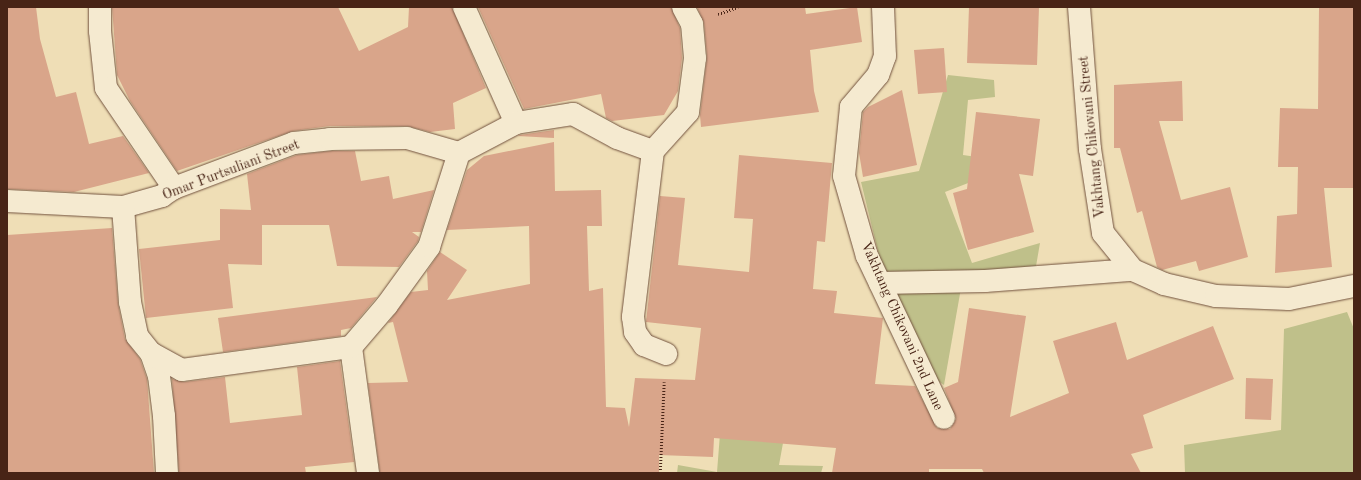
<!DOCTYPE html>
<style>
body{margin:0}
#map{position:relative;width:1361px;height:480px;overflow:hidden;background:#efdeb6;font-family:"Old Standard TT",serif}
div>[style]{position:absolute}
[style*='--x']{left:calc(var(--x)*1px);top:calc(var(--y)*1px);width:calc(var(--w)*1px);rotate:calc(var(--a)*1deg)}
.green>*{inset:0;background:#bfc08a}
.building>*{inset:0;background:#d9a58a}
.path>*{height:2.5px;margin-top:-1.25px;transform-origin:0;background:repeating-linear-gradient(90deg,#482416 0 1px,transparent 0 3px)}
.roads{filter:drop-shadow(0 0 1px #72523e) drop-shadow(0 0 1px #72523e)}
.minor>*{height:22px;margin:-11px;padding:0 11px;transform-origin:11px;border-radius:11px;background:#f5ead0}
span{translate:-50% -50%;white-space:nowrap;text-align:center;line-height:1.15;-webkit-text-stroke:3px #f5ead0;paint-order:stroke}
.street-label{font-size:14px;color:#482416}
.frame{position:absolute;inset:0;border:8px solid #482416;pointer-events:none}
</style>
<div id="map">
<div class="green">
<div style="clip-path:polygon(948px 75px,994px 80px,995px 97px,968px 100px,963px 155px,991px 159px,994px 173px,945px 192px,972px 263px,1040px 243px,1035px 272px,883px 272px,861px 182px,919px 171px)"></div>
<div style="clip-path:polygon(961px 288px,944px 385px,932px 377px,895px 293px)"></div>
<div style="clip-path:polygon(1347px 312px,1354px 329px,1354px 473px,1185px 473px,1184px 445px,1281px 430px,1284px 329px)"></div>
<div style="clip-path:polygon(720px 434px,783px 443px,779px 465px,823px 466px,821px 473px,677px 473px,678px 465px,717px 472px)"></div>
</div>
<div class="building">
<div style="clip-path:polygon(7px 7px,36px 7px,40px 39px,56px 97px,76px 92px,89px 144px,123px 136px,149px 173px,74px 192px,7px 189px)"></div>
<div style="clip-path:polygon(112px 7px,338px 7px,359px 51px,408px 27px,409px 7px,452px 7px,486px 88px,453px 103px,455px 129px,430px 132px,407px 126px,330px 126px,293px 131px,177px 171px,130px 101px,117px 75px)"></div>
<div style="clip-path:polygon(478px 7px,671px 7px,680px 28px,682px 58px,678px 91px,664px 115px,612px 121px,606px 118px,601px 94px,524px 109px)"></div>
<div style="clip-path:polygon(697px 7px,805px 7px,806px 14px,857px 7px,862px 42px,810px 50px,814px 91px,819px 112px,701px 127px,700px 115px,707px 57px,704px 23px)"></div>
<div style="clip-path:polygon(969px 7px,1039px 7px,1037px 65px,967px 63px)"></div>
<div style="clip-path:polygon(1319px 7px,1354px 7px,1354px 188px,1324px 188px,1332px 267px,1275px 273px,1277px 216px,1297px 214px,1298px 167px,1278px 167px,1280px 108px,1318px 109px)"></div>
<div style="clip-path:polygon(944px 48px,947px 92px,918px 94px,914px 50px)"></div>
<div style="clip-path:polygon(1182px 81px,1183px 121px,1159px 121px,1181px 200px,1230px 187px,1248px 257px,1199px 271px,1196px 261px,1162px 270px,1157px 267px,1142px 211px,1137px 213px,1120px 148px,1114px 148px,1114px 85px)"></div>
<div style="clip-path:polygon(902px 90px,917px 165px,863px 177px,859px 153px,863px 112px,868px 107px)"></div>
<div style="clip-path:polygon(976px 112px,1040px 119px,1033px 176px,1019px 174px,1034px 232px,968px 250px,953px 193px,967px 189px)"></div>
<div style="clip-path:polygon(554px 130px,554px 138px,518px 136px,520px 135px)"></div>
<div style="clip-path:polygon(554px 142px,555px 191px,601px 190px,602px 226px,587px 226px,589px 291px,603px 288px,606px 407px,625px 408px,629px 427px,635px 378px,695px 380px,701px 328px,646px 322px,660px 196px,685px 198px,678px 265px,749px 272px,753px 219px,734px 218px,739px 155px,832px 163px,825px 242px,817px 241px,813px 289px,837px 291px,834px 313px,883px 318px,875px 384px,915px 386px,937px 428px,950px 429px,956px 419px,944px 388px,958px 382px,969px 308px,1026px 316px,1010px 417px,1069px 393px,1053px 341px,1116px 322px,1127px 360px,1213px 326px,1234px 379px,1143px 415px,1153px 448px,1131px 454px,1141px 473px,984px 473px,982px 469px,929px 469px,929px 473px,832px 473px,836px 448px,714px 438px,713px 457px,659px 455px,659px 473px,380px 473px,368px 383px,408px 382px,393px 322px,388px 323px,411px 292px,428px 290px,427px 271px,440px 252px,467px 270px,447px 300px,530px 284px,529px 226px,447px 230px,467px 170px,484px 156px)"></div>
<div style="clip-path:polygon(331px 151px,355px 151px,361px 181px,389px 176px,393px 199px,434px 190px,421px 232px,412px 232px,419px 237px,418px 241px,399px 267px,337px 266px,329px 225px,262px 225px,262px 265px,228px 264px,233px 308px,146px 318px,139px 249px,220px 240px,220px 209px,251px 210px,247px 174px,297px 155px)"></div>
<div style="clip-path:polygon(112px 228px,118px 303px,125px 339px,140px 359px,147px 379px,154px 473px,7px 473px,7px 235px)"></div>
<div style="clip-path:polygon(377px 297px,351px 328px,341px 330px,341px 336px,223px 352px,218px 318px)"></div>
<div style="clip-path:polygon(340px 361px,354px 462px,305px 467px,306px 473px,179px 473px,172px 379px,184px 382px,225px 377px,230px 423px,302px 415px,297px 367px)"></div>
<div style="clip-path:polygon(1246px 378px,1273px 379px,1271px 420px,1245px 419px)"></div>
</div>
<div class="path">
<div style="--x:718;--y:14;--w:21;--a:-19"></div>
<div style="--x:660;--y:473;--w:91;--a:-87.5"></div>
</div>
<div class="roads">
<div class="minor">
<div style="--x:100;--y:7;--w:24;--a:90"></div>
<div style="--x:100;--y:31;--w:57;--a:84"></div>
<div style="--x:106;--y:88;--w:121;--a:55.8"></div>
<div style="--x:464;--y:7;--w:127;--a:65.9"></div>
<div style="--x:883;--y:7;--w:49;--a:87.7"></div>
<div style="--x:885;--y:56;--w:20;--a:110"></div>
<div style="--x:878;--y:75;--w:42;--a:130.2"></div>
<div style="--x:851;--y:107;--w:69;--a:95.8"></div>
<div style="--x:844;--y:176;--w:83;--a:74"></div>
<div style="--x:867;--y:256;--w:179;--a:64.6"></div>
<div style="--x:1079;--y:7;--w:142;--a:85.6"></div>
<div style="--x:1090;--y:149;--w:85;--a:81.2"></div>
<div style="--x:1103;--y:233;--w:48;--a:51"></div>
<div style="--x:1133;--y:270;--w:34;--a:24"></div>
<div style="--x:1164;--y:284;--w:53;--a:13"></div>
<div style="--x:1216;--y:296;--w:73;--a:2.4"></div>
<div style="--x:1289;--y:299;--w:66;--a:-11.3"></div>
<div style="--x:653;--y:151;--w:167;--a:96.9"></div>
<div style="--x:633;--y:317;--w:15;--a:82"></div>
<div style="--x:635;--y:332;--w:16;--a:55"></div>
<div style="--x:644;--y:345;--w:24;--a:22"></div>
<div style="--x:653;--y:151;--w:52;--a:-48.1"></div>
<div style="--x:688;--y:112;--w:54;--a:-82.6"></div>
<div style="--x:695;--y:58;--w:34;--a:-95"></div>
<div style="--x:692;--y:24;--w:19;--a:-118"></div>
<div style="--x:7;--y:201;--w:116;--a:3"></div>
<div style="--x:123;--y:207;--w:41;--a:-15.8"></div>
<div style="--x:162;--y:196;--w:14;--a:-34"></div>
<div style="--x:174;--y:188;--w:128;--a:-20.6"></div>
<div style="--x:294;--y:143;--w:36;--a:-6"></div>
<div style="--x:330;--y:139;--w:77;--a:-0.7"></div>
<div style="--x:407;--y:138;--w:54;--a:16.1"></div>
<div style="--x:459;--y:153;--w:64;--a:-27.8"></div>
<div style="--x:516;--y:123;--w:58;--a:-9"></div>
<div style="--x:573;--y:114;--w:50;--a:28.6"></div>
<div style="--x:617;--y:138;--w:38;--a:20"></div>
<div style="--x:123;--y:207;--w:95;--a:85.8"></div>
<div style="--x:130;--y:302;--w:35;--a:78"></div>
<div style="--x:137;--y:336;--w:22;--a:51"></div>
<div style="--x:151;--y:353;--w:24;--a:71"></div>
<div style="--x:159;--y:376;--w:40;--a:82.9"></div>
<div style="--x:164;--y:416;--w:57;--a:87"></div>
<div style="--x:880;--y:283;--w:105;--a:-1.1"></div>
<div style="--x:985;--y:281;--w:148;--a:-4.3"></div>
<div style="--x:351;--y:347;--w:127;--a:82.3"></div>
<div style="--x:151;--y:353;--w:35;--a:29"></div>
<div style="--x:182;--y:370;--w:171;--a:-7.8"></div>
<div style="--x:351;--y:347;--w:55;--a:-49.4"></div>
<div style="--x:387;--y:305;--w:72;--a:-54.1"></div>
<div style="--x:429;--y:247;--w:99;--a:-72.3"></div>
</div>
</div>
<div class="street-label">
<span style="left:1092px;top:137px;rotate:-96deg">Vakhtang Chikovani Street</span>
<span style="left:231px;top:170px;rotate:-21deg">Omar Purtsuliani Street</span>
<span style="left:902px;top:326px;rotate:66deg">Vakhtang Chikovani 2nd Lane</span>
</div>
<div class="frame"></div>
</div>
